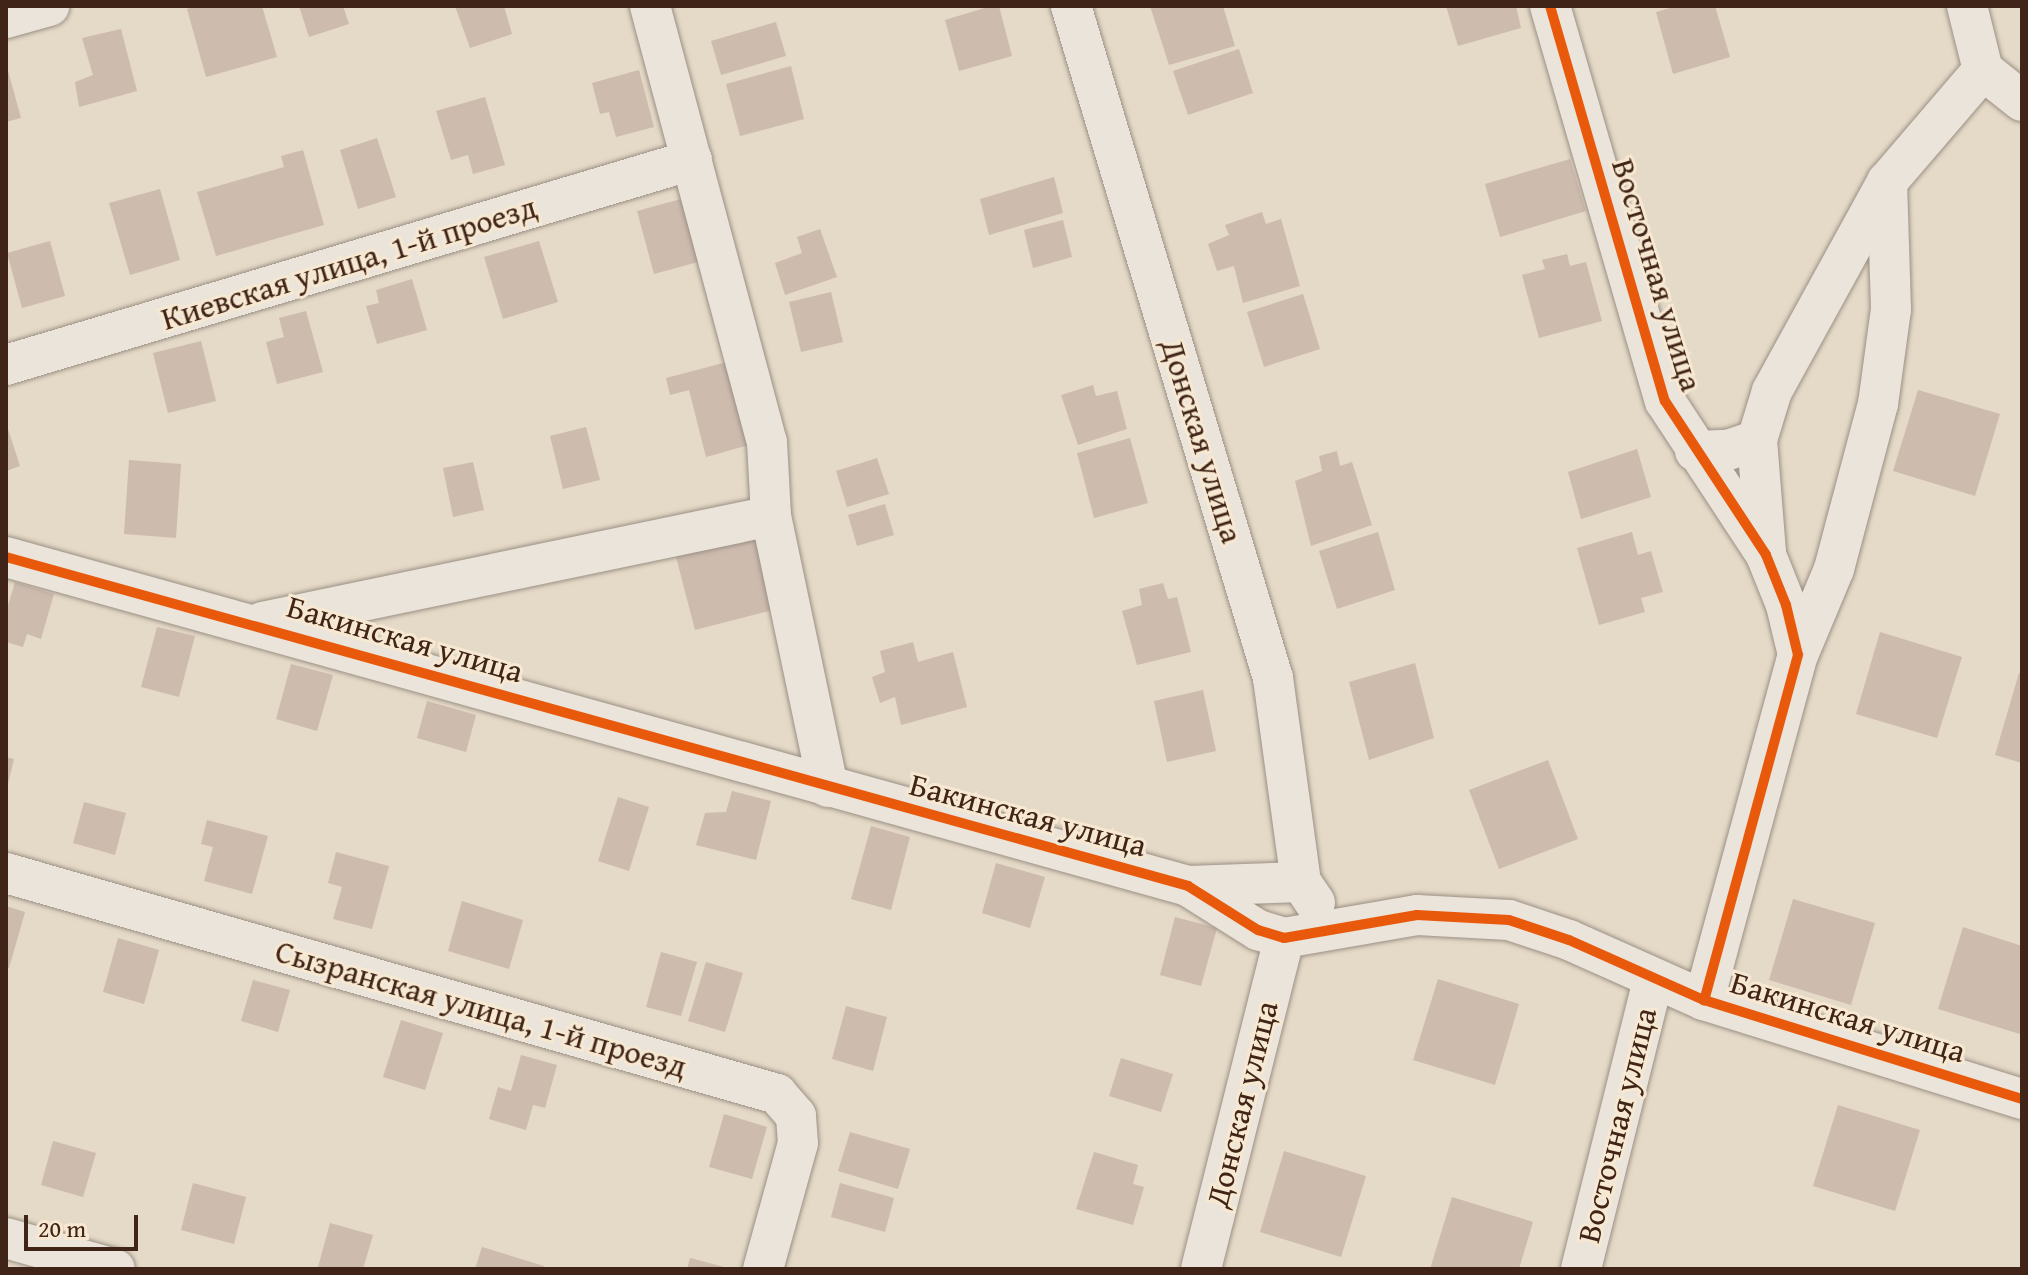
<!DOCTYPE html>
<meta charset="utf-8">
<style>
body{margin:0}
#map{position:relative;width:2028px;height:1275px;overflow:hidden;background:#e5d9c7;font-family:"Gentium Book Plus",serif}
div>[style]{position:absolute}
[style*='--x']{left:calc(var(--x)*1px);top:calc(var(--y)*1px);width:calc(var(--w)*1px);rotate:calc(var(--a)*1deg)}
.building>*{inset:0;background:#cdbbae}
.roads{filter:drop-shadow(0 0 2px #9b9084) drop-shadow(0 0 2px #9b9084)}
.minor>*{height:40px;margin:-20px;padding:0 20px;transform-origin:20px;border-radius:20px;background:#eae4db}
.cycleway>*{height:10px;margin:-5px;padding:0 5px;transform-origin:5px;border-radius:5px;background:#e8590c}
span{translate:-50% -50%;white-space:nowrap;text-align:center;line-height:1.15;-webkit-text-stroke:6px #f7e8d2;paint-order:stroke}
.street-label{font-size:32px;color:#402417}
.frame{position:absolute;inset:0;border:8px solid #402417;pointer-events:none}
.scale{position:absolute;left:24px;top:1215px;width:114px;height:36px;box-sizing:border-box;border:4px solid #402417;border-top:0;padding-left:10px;font-size:24px;line-height:28px;white-space:nowrap;color:#402417;-webkit-text-stroke:6px #f7e8d2;paint-order:stroke}
</style>
<div id="map">
<div class="building">
<div style="clip-path:polygon(197px 6px,262px 6px,277px 57px,206px 77px,187px 9px)"></div>
<div style="clip-path:polygon(299px 6px,343px 6px,349px 24px,309px 37px)"></div>
<div style="clip-path:polygon(455px 6px,504px 6px,512px 34px,470px 48px)"></div>
<div style="clip-path:polygon(991px 6px,999px 6px,1012px 56px,959px 71px,945px 20px)"></div>
<div style="clip-path:polygon(1150px 6px,1223px 6px,1235px 46px,1169px 65px)"></div>
<div style="clip-path:polygon(1446px 6px,1516px 6px,1521px 28px,1458px 46px)"></div>
<div style="clip-path:polygon(1677px 6px,1715px 6px,1730px 57px,1673px 74px,1656px 12px)"></div>
<div style="clip-path:polygon(776px 22px,786px 56px,721px 75px,711px 41px)"></div>
<div style="clip-path:polygon(121px 29px,137px 91px,79px 107px,75px 82px,93px 75px,82px 38px)"></div>
<div style="clip-path:polygon(1239px 49px,1253px 93px,1188px 115px,1173px 71px)"></div>
<div style="clip-path:polygon(791px 66px,804px 119px,740px 136px,726px 84px)"></div>
<div style="clip-path:polygon(7px 67px,21px 118px,6px 122px,6px 68px)"></div>
<div style="clip-path:polygon(639px 70px,654px 127px,616px 137px,609px 112px,600px 114px,592px 83px)"></div>
<div style="clip-path:polygon(485px 97px,505px 165px,473px 174px,468px 155px,451px 160px,436px 111px)"></div>
<div style="clip-path:polygon(377px 138px,396px 197px,358px 209px,340px 150px)"></div>
<div style="clip-path:polygon(303px 150px,324px 225px,216px 256px,197px 192px,284px 167px,281px 156px)"></div>
<div style="clip-path:polygon(1570px 159px,1586px 211px,1500px 237px,1485px 184px)"></div>
<div style="clip-path:polygon(1054px 177px,1063px 213px,989px 235px,980px 199px)"></div>
<div style="clip-path:polygon(160px 189px,180px 260px,130px 275px,109px 203px)"></div>
<div style="clip-path:polygon(681px 199px,698px 262px,654px 274px,637px 211px)"></div>
<div style="clip-path:polygon(1262px 212px,1266px 224px,1281px 219px,1300px 286px,1243px 303px,1234px 266px,1217px 271px,1208px 244px,1229px 235px,1225px 225px)"></div>
<div style="clip-path:polygon(1063px 220px,1072px 257px,1033px 268px,1024px 230px)"></div>
<div style="clip-path:polygon(820px 229px,837px 277px,785px 295px,775px 263px,802px 253px,797px 237px)"></div>
<div style="clip-path:polygon(50px 241px,65px 296px,22px 308px,7px 253px)"></div>
<div style="clip-path:polygon(539px 241px,558px 302px,503px 319px,484px 257px)"></div>
<div style="clip-path:polygon(1567px 254px,1570px 266px,1586px 262px,1602px 321px,1539px 338px,1522px 275px,1545px 269px,1542px 260px)"></div>
<div style="clip-path:polygon(412px 279px,427px 330px,377px 344px,366px 306px,379px 303px,376px 290px)"></div>
<div style="clip-path:polygon(831px 292px,843px 342px,801px 352px,789px 302px)"></div>
<div style="clip-path:polygon(1303px 294px,1320px 349px,1264px 367px,1247px 312px)"></div>
<div style="clip-path:polygon(306px 311px,323px 372px,277px 384px,266px 342px,284px 337px,279px 318px)"></div>
<div style="clip-path:polygon(201px 341px,216px 401px,168px 413px,153px 353px)"></div>
<div style="clip-path:polygon(727px 362px,749px 445px,706px 457px,689px 390px,670px 395px,666px 378px)"></div>
<div style="clip-path:polygon(1093px 385px,1096px 396px,1117px 391px,1127px 429px,1078px 445px,1061px 395px)"></div>
<div style="clip-path:polygon(1918px 390px,2000px 414px,1975px 496px,1893px 471px)"></div>
<div style="clip-path:polygon(6px 423px,20px 466px,6px 471px)"></div>
<div style="clip-path:polygon(586px 427px,600px 480px,563px 489px,550px 436px)"></div>
<div style="clip-path:polygon(1130px 438px,1148px 503px,1094px 518px,1077px 453px)"></div>
<div style="clip-path:polygon(1637px 449px,1651px 497px,1581px 519px,1568px 472px)"></div>
<div style="clip-path:polygon(1337px 451px,1340px 466px,1352px 462px,1372px 525px,1311px 546px,1295px 481px,1322px 471px,1319px 456px)"></div>
<div style="clip-path:polygon(877px 458px,889px 494px,847px 507px,836px 471px)"></div>
<div style="clip-path:polygon(129px 460px,181px 464px,176px 538px,124px 534px)"></div>
<div style="clip-path:polygon(473px 462px,484px 510px,453px 517px,443px 468px)"></div>
<div style="clip-path:polygon(885px 504px,894px 535px,857px 546px,848px 515px)"></div>
<div style="clip-path:polygon(1378px 532px,1395px 590px,1337px 609px,1319px 551px)"></div>
<div style="clip-path:polygon(1632px 532px,1638px 555px,1651px 551px,1663px 592px,1641px 598px,1645px 612px,1599px 625px,1577px 548px)"></div>
<div style="clip-path:polygon(754px 536px,773px 610px,695px 630px,676px 557px)"></div>
<div style="clip-path:polygon(15px 582px,54px 594px,41px 639px,27px 634px,23px 647px,6px 642px,6px 612px)"></div>
<div style="clip-path:polygon(1163px 583px,1168px 599px,1177px 597px,1191px 652px,1137px 665px,1122px 611px,1142px 605px,1139px 589px)"></div>
<div style="clip-path:polygon(157px 627px,195px 636px,179px 697px,141px 687px)"></div>
<div style="clip-path:polygon(1880px 632px,1962px 657px,1937px 738px,1856px 714px)"></div>
<div style="clip-path:polygon(913px 642px,918px 662px,953px 652px,967px 707px,901px 725px,895px 697px,880px 703px,872px 677px,885px 672px,880px 651px)"></div>
<div style="clip-path:polygon(1415px 663px,1434px 738px,1369px 760px,1349px 682px)"></div>
<div style="clip-path:polygon(291px 664px,333px 675px,317px 731px,276px 719px)"></div>
<div style="clip-path:polygon(2019px 673px,2022px 674px,2022px 763px,1995px 755px)"></div>
<div style="clip-path:polygon(1203px 690px,1216px 751px,1167px 762px,1154px 701px)"></div>
<div style="clip-path:polygon(427px 701px,476px 715px,466px 752px,417px 738px)"></div>
<div style="clip-path:polygon(6px 757px,14px 759px,7px 788px,6px 788px)"></div>
<div style="clip-path:polygon(1548px 760px,1578px 839px,1499px 869px,1469px 790px)"></div>
<div style="clip-path:polygon(732px 791px,771px 801px,756px 860px,696px 845px,705px 813px,726px 812px)"></div>
<div style="clip-path:polygon(618px 797px,649px 807px,629px 871px,598px 861px)"></div>
<div style="clip-path:polygon(84px 802px,126px 813px,115px 855px,73px 843px)"></div>
<div style="clip-path:polygon(207px 820px,268px 836px,252px 894px,204px 881px,213px 847px,201px 844px)"></div>
<div style="clip-path:polygon(871px 826px,910px 837px,891px 910px,851px 899px)"></div>
<div style="clip-path:polygon(336px 852px,389px 866px,372px 929px,333px 919px,342px 887px,328px 883px)"></div>
<div style="clip-path:polygon(996px 863px,1045px 877px,1030px 928px,982px 913px)"></div>
<div style="clip-path:polygon(1793px 899px,1875px 923px,1851px 1005px,1769px 980px)"></div>
<div style="clip-path:polygon(462px 901px,523px 920px,509px 969px,448px 951px)"></div>
<div style="clip-path:polygon(6px 906px,25px 912px,9px 968px,6px 967px)"></div>
<div style="clip-path:polygon(1175px 917px,1217px 928px,1201px 986px,1160px 975px)"></div>
<div style="clip-path:polygon(1963px 927px,2022px 946px,2020px 1034px,1938px 1009px)"></div>
<div style="clip-path:polygon(118px 938px,159px 950px,144px 1004px,103px 992px)"></div>
<div style="clip-path:polygon(661px 952px,697px 962px,681px 1016px,646px 1007px)"></div>
<div style="clip-path:polygon(706px 962px,743px 973px,725px 1032px,688px 1021px)"></div>
<div style="clip-path:polygon(1438px 979px,1519px 1004px,1495px 1085px,1413px 1060px)"></div>
<div style="clip-path:polygon(253px 980px,290px 990px,278px 1032px,241px 1021px)"></div>
<div style="clip-path:polygon(846px 1006px,887px 1017px,873px 1071px,832px 1059px)"></div>
<div style="clip-path:polygon(401px 1020px,443px 1033px,425px 1090px,383px 1077px)"></div>
<div style="clip-path:polygon(521px 1055px,557px 1065px,545px 1108px,533px 1105px,526px 1130px,489px 1119px,498px 1087px,511px 1091px)"></div>
<div style="clip-path:polygon(1121px 1058px,1173px 1074px,1161px 1112px,1109px 1096px)"></div>
<div style="clip-path:polygon(1838px 1105px,1920px 1130px,1895px 1211px,1813px 1186px)"></div>
<div style="clip-path:polygon(724px 1114px,767px 1127px,752px 1179px,709px 1167px)"></div>
<div style="clip-path:polygon(850px 1132px,910px 1149px,898px 1189px,838px 1171px)"></div>
<div style="clip-path:polygon(53px 1141px,96px 1153px,83px 1197px,41px 1185px)"></div>
<div style="clip-path:polygon(1284px 1151px,1366px 1176px,1341px 1257px,1260px 1232px)"></div>
<div style="clip-path:polygon(1094px 1152px,1138px 1165px,1133px 1184px,1144px 1187px,1133px 1225px,1076px 1209px)"></div>
<div style="clip-path:polygon(193px 1183px,246px 1197px,234px 1244px,181px 1230px)"></div>
<div style="clip-path:polygon(840px 1183px,894px 1198px,885px 1232px,831px 1217px)"></div>
<div style="clip-path:polygon(1452px 1197px,1533px 1222px,1519px 1269px,1430px 1269px)"></div>
<div style="clip-path:polygon(330px 1223px,373px 1235px,363px 1269px,318px 1267px)"></div>
<div style="clip-path:polygon(482px 1247px,544px 1266px,543px 1269px,475px 1269px)"></div>
<div style="clip-path:polygon(690px 1258px,728px 1268px,728px 1269px,687px 1269px)"></div>
</div>
<div class="roads">
<div class="minor">
<div style="--x:650;--y:6;--w:451;--a:75"></div>
<div style="--x:767;--y:442;--w:74;--a:86.9"></div>
<div style="--x:771;--y:516;--w:277;--a:78.1"></div>
<div style="--x:1071;--y:6;--w:702;--a:73.27"></div>
<div style="--x:1273;--y:678;--w:206;--a:82.2"></div>
<div style="--x:1550;--y:6;--w:411;--a:73.8"></div>
<div style="--x:1665;--y:401;--w:184;--a:56.7"></div>
<div style="--x:1766;--y:555;--w:54;--a:68.2"></div>
<div style="--x:1786;--y:605;--w:51;--a:76.5"></div>
<div style="--x:1967;--y:6;--w:66;--a:76"></div>
<div style="--x:6;--y:18;--w:45;--a:-15.6"></div>
<div style="--x:6;--y:365;--w:716;--a:-16.64"></div>
<div style="--x:1757;--y:440;--w:111;--a:85.4"></div>
<div style="--x:1695;--y:451;--w:33;--a:-2"></div>
<div style="--x:1728;--y:450;--w:31;--a:-19"></div>
<div style="--x:1757;--y:440;--w:51;--a:-73"></div>
<div style="--x:1772;--y:391;--w:239;--a:-61.2"></div>
<div style="--x:1887;--y:182;--w:148;--a:-49.4"></div>
<div style="--x:1983;--y:70;--w:50;--a:38.5"></div>
<div style="--x:6;--y:557;--w:1227;--a:15.55"></div>
<div style="--x:1188;--y:886;--w:83;--a:32.2"></div>
<div style="--x:1258;--y:930;--w:27;--a:17"></div>
<div style="--x:1284;--y:938;--w:135;--a:-9.8"></div>
<div style="--x:1417;--y:915;--w:92;--a:3.1"></div>
<div style="--x:1509;--y:920;--w:63;--a:18.4"></div>
<div style="--x:1569;--y:940;--w:148;--a:24"></div>
<div style="--x:1704;--y:1000;--w:333;--a:17.3"></div>
<div style="--x:262;--y:622;--w:520;--a:-11.76"></div>
<div style="--x:6;--y:873;--w:802;--a:15.99"></div>
<div style="--x:777;--y:1094;--w:29;--a:49"></div>
<div style="--x:796;--y:1116;--w:27;--a:86"></div>
<div style="--x:798;--y:1143;--w:131;--a:105.5"></div>
<div style="--x:1188;--y:886;--w:113;--a:-2"></div>
<div style="--x:1301;--y:882;--w:25;--a:56"></div>
<div style="--x:1704;--y:1000;--w:358;--a:-74.8"></div>
<div style="--x:1798;--y:655;--w:93;--a:-67.3"></div>
<div style="--x:1834;--y:569;--w:171;--a:-75.1"></div>
<div style="--x:1878;--y:404;--w:96;--a:-82.2"></div>
<div style="--x:1891;--y:309;--w:127;--a:-91.8"></div>
<div style="--x:6;--y:1238;--w:113;--a:15.9"></div>
<div style="--x:1201;--y:1269;--w:341;--a:-75.9"></div>
<div style="--x:1581;--y:1269;--w:297;--a:-76"></div>
</div>
</div>
<div class="cycleway">
<div style="--x:1550;--y:6;--w:411;--a:73.8"></div>
<div style="--x:1665;--y:401;--w:184;--a:56.7"></div>
<div style="--x:1766;--y:555;--w:54;--a:68.2"></div>
<div style="--x:1786;--y:605;--w:51;--a:76.5"></div>
<div style="--x:1798;--y:655;--w:358;--a:105.2"></div>
<div style="--x:6;--y:557;--w:1227;--a:15.55"></div>
<div style="--x:1188;--y:886;--w:83;--a:32.2"></div>
<div style="--x:1258;--y:930;--w:27;--a:17"></div>
<div style="--x:1284;--y:938;--w:135;--a:-9.8"></div>
<div style="--x:1417;--y:915;--w:92;--a:3.1"></div>
<div style="--x:1509;--y:920;--w:63;--a:18.4"></div>
<div style="--x:1569;--y:940;--w:148;--a:24"></div>
<div style="--x:1704;--y:1000;--w:333;--a:17.3"></div>
</div>
<div class="street-label">
<span style="left:349px;top:263px;rotate:-17deg">Киевская улица, 1-й проезд</span>
<span style="left:1657px;top:275px;rotate:73deg">Восточная улица</span>
<span style="left:1202px;top:441px;rotate:73deg">Донская улица</span>
<span style="left:405px;top:639px;rotate:16deg">Бакинская улица</span>
<span style="left:1028px;top:815px;rotate:15deg">Бакинская улица</span>
<span style="left:481px;top:1009px;rotate:16deg">Сызранская улица, 1-й проезд</span>
<span style="left:1848px;top:1017px;rotate:17deg">Бакинская улица</span>
<span style="left:1242px;top:1104px;rotate:-76deg">Донская улица</span>
<span style="left:1617px;top:1125px;rotate:-76deg">Восточная улица</span>
</div>
<div class="frame"></div>
<div class="scale">20 m</div>
</div>
